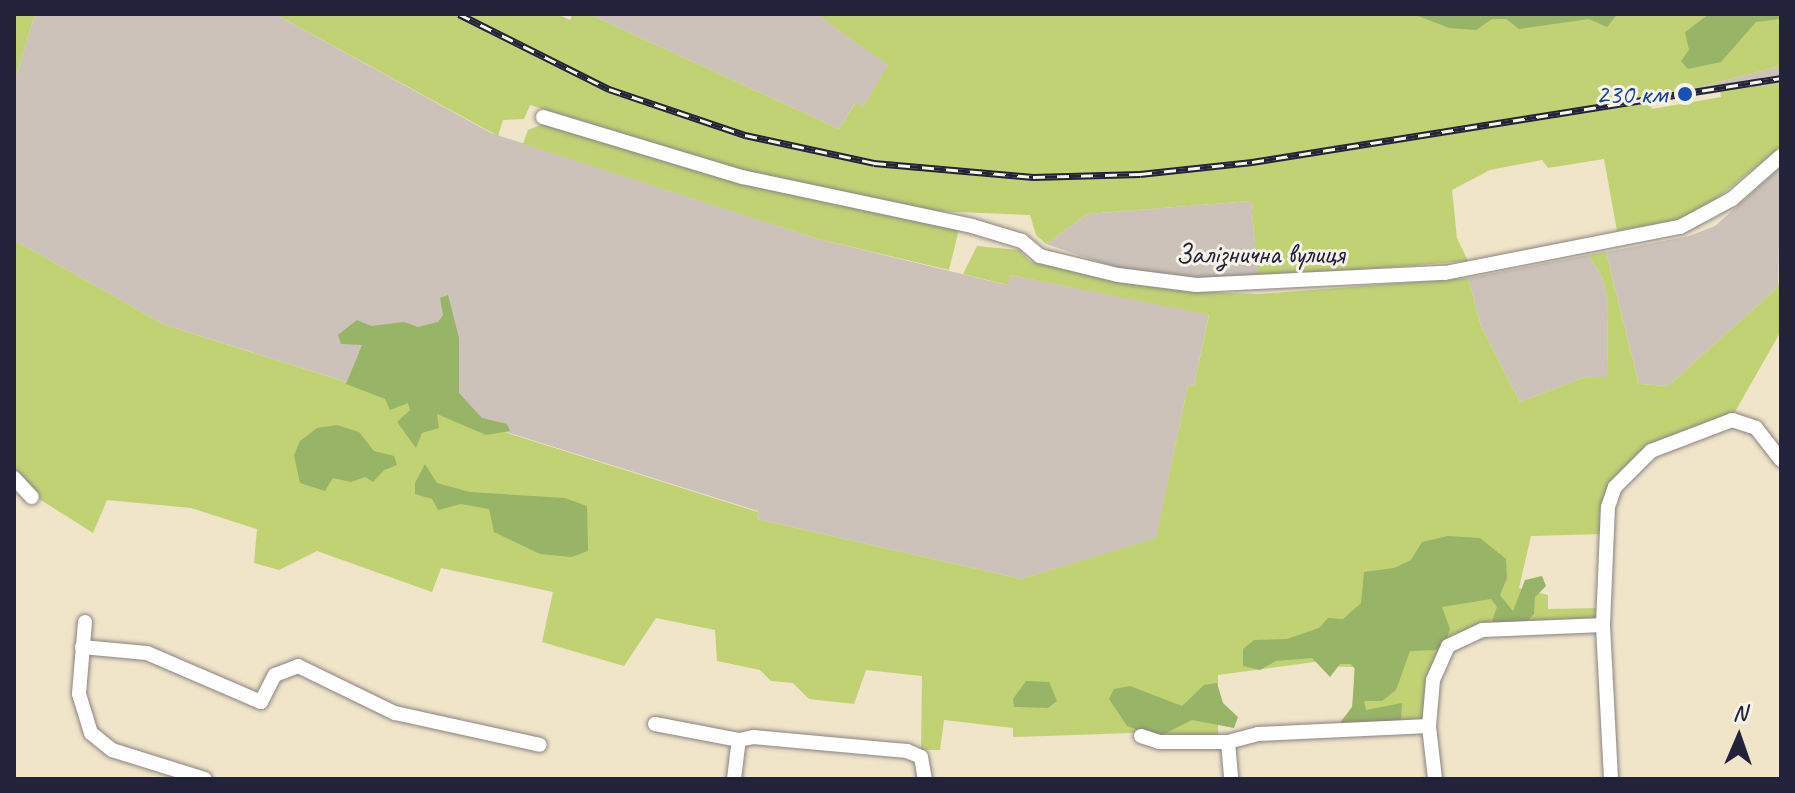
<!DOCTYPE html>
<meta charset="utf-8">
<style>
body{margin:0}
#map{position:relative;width:1795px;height:793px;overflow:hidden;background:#f0e4c9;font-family:Caveat,sans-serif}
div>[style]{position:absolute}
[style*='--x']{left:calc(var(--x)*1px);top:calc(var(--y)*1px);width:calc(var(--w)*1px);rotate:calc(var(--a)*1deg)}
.industrial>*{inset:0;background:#ccc2b9}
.green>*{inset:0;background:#c1d275}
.forest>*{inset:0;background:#98b466}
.roads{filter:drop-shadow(0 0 2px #898382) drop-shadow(0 0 2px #898382)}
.street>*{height:14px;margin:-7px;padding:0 7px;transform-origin:7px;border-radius:7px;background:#fff}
.rail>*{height:7px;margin-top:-3.5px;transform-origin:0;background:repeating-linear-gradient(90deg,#f7f3e8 0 12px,#22223b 0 24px);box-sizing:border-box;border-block:2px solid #22223b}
.dots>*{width:22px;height:22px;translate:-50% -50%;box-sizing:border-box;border:4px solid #f7f3e8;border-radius:50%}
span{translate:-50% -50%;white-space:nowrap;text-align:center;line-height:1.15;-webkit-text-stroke:6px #f7f3e8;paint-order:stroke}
.transit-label{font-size:28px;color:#164399}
.right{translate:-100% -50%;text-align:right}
.street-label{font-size:28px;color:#22223b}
.frame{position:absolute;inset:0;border:16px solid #22223b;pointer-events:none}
.north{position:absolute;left:1699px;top:697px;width:80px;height:80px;-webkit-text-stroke:6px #f7f3e8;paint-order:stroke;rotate:2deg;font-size:22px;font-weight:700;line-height:32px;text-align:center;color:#22223b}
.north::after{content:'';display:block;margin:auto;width:28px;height:36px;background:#22223b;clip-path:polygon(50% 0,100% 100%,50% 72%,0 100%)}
</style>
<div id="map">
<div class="industrial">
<div style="clip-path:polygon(35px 14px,275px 14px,491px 133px,822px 240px,1007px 285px,1010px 275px,1209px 314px,1194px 386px,1188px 385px,1156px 539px,1021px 579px,757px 519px,758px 511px,165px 325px,14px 240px,14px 83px)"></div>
<div style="clip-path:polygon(457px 14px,544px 59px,745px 134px,874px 162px,1033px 176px,1139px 173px,1284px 157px,1691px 89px,1781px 66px,1781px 83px,1244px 164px,1140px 176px,1034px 178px,874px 164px,745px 136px,609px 90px,544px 61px)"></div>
<div style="clip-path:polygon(589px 14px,816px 14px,889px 65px,863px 107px,855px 103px,839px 129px)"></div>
<div style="clip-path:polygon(1781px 167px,1778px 287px,1668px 386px,1639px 384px,1606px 252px,1689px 236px,1715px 226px)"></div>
<div style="clip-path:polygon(1251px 201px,1258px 278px,1195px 279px,1120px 269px,1046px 244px,1087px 214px)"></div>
<div style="clip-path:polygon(1588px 255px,1602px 277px,1608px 301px,1607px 378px,1585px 377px,1520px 402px,1481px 326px,1468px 278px)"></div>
</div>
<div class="green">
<div style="clip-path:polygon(14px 14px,35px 14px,14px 83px)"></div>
<div style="clip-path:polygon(275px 14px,457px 14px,544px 61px,679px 116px,806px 152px,960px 174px,1140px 176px,1650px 102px,1652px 109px,1721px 97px,1720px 91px,1781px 83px,1781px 146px,1704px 209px,1673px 221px,1617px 231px,1604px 159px,1548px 168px,1542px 160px,1490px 170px,1452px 190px,1457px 238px,1468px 261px,1258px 278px,1251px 201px,1087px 214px,1046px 244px,1036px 235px,1030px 215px,934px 211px,744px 171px,530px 105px,524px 119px,503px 120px,498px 136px)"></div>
<div style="clip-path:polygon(461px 14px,557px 14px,570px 20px,572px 14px,589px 14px,839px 129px,856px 102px,863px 107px,888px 65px,816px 14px,1781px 14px,1781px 66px,1691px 89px,1284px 157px,1139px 173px,1033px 176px,909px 167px,745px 134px,609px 88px)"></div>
<div style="clip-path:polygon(546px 123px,959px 229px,949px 270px,822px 240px,523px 144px,528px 130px)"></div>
<div style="clip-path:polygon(14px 240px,165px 325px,758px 512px,757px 519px,1021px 579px,1156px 538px,1188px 385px,1194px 386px,1209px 315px,1010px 275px,1008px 285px,963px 274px,977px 246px,1019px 250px,1030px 261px,1117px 282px,1197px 292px,1259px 294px,1468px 278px,1481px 326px,1520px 402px,1585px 377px,1607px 377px,1608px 301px,1602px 277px,1588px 255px,1606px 252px,1639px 384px,1668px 386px,1778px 287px,1781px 266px,1781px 331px,1732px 417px,1631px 463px,1604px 534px,1531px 536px,1519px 588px,1548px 595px,1548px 609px,1600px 608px,1593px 621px,1453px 640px,1427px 719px,1353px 730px,1354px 667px,1323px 666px,1322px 661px,1218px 675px,1218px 737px,1132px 733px,1013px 737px,1013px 728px,944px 720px,940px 750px,921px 750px,922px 676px,866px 670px,854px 704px,809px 699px,793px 683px,771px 681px,760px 670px,717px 661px,715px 630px,656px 618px,624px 666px,542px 642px,553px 592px,441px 568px,432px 592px,317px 551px,279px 570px,254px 563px,257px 529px,191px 508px,107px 500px,93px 533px,33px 495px,14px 476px)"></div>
</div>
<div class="forest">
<div style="clip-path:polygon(1413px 14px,1615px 14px,1616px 16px,1607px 27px,1589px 19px,1519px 29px,1506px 19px,1492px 19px,1476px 30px,1449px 28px)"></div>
<div style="clip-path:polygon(1709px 14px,1781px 14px,1781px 19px,1756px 22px,1721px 62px,1688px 69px,1681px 61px,1689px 50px,1685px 32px)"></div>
<div style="clip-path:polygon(448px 295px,459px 338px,459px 393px,482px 418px,507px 424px,510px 431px,486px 435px,437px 414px,439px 428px,422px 433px,416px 448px,397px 422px,410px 410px,408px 403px,390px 410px,385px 399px,346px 384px,362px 345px,341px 344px,338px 335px,357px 320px,371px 326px,404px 322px,418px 327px,438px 322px,443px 315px,440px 298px)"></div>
<div style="clip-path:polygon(337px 425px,359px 432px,374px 451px,394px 456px,397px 465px,384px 470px,373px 482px,365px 477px,351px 482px,333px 478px,325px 491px,300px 483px,294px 455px,300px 441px,317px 428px)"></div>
<div style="clip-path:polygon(425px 464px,437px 483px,470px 492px,565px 498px,587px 506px,588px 551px,572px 557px,540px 554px,494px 532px,489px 509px,461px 504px,438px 510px,432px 499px,415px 494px,415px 483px)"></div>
<div style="clip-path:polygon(1448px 536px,1480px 538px,1506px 559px,1507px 578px,1500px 595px,1513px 611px,1525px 580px,1542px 576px,1546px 586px,1535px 597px,1534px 614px,1527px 621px,1491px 624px,1497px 607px,1491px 599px,1442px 607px,1450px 629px,1445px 644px,1436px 650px,1410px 651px,1396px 690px,1382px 701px,1364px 701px,1366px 710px,1402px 703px,1401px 721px,1339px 724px,1352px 707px,1355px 669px,1351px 664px,1340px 664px,1330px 677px,1312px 658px,1276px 661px,1260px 670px,1243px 666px,1243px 649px,1254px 640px,1287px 639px,1319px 628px,1328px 618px,1343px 619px,1361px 603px,1364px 572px,1394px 568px,1411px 560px,1422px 542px)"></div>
<div style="clip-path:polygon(1026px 681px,1049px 682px,1057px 701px,1048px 708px,1014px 707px,1013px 699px)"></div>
<div style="clip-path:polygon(1217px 683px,1223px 703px,1238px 717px,1234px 728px,1192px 720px,1158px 737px,1127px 726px,1109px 699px,1114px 689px,1130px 686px,1182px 706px,1204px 685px)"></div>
</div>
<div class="roads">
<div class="street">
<div style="--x:543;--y:117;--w:208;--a:16.8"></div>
<div style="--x:742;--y:177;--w:235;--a:12"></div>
<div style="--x:972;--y:226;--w:52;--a:16.7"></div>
<div style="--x:1022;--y:241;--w:23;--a:40"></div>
<div style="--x:1040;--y:256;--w:80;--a:13.7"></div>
<div style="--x:1118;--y:275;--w:79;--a:7.3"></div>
<div style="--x:1196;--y:285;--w:249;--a:-2.8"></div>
<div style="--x:1445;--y:273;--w:239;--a:-11.1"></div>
<div style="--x:1680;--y:227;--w:59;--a:-28.3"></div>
<div style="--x:1732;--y:199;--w:65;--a:-41.3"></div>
<div style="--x:14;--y:478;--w:26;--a:47"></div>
<div style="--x:85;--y:622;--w:72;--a:94.8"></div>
<div style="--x:79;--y:694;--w:41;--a:72.9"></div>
<div style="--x:91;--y:733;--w:27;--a:39"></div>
<div style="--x:112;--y:750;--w:97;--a:17.3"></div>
<div style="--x:82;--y:647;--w:65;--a:5.3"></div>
<div style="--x:147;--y:653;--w:124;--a:23.3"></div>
<div style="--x:261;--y:702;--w:30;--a:-63"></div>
<div style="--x:275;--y:675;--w:25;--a:-21"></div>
<div style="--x:298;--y:666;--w:108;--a:25.9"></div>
<div style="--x:395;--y:713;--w:148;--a:12.4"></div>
<div style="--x:655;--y:724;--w:86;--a:10.8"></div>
<div style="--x:739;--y:740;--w:14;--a:-12"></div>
<div style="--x:753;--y:737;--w:155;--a:5.2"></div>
<div style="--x:907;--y:751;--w:15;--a:23"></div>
<div style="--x:921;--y:757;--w:22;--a:80"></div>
<div style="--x:1141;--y:736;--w:19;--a:18"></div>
<div style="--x:1159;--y:742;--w:69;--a:0"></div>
<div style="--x:1228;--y:742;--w:31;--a:-15"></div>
<div style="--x:1258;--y:734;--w:171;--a:-2.7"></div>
<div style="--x:1228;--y:742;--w:37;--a:85"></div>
<div style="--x:734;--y:779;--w:39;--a:-83"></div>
<div style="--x:1435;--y:779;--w:53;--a:-96.5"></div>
<div style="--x:1429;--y:726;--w:46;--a:-85"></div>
<div style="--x:1433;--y:680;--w:37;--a:-66"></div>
<div style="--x:1448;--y:646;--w:38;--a:-25"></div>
<div style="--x:1483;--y:630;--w:120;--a:-2.4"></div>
<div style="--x:1611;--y:779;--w:154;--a:-93"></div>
<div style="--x:1603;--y:625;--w:118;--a:-87.6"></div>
<div style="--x:1608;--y:507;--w:21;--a:-71"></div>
<div style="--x:1615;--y:487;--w:51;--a:-45"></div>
<div style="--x:1651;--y:451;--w:87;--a:-20.9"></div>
<div style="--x:1732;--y:420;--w:25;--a:18"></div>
<div style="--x:1756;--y:428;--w:41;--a:52"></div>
</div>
</div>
<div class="rail">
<div style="--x:459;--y:14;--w:168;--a:26.6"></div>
<div style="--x:609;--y:89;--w:144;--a:18.7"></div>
<div style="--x:745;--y:135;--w:132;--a:12.2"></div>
<div style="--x:874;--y:163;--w:160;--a:5"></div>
<div style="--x:1033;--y:177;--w:107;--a:-1.6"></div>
<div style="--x:1140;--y:174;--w:113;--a:-6.1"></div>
<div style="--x:1252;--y:162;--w:536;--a:-9.02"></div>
</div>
<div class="dots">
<div style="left:1685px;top:94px;background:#1a4fb4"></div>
</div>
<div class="transit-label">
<span class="right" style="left:1667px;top:94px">230 км</span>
</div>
<div class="street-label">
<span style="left:1260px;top:254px">Залізнична вулиця</span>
</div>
<div class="frame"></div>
<div class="north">N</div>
</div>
